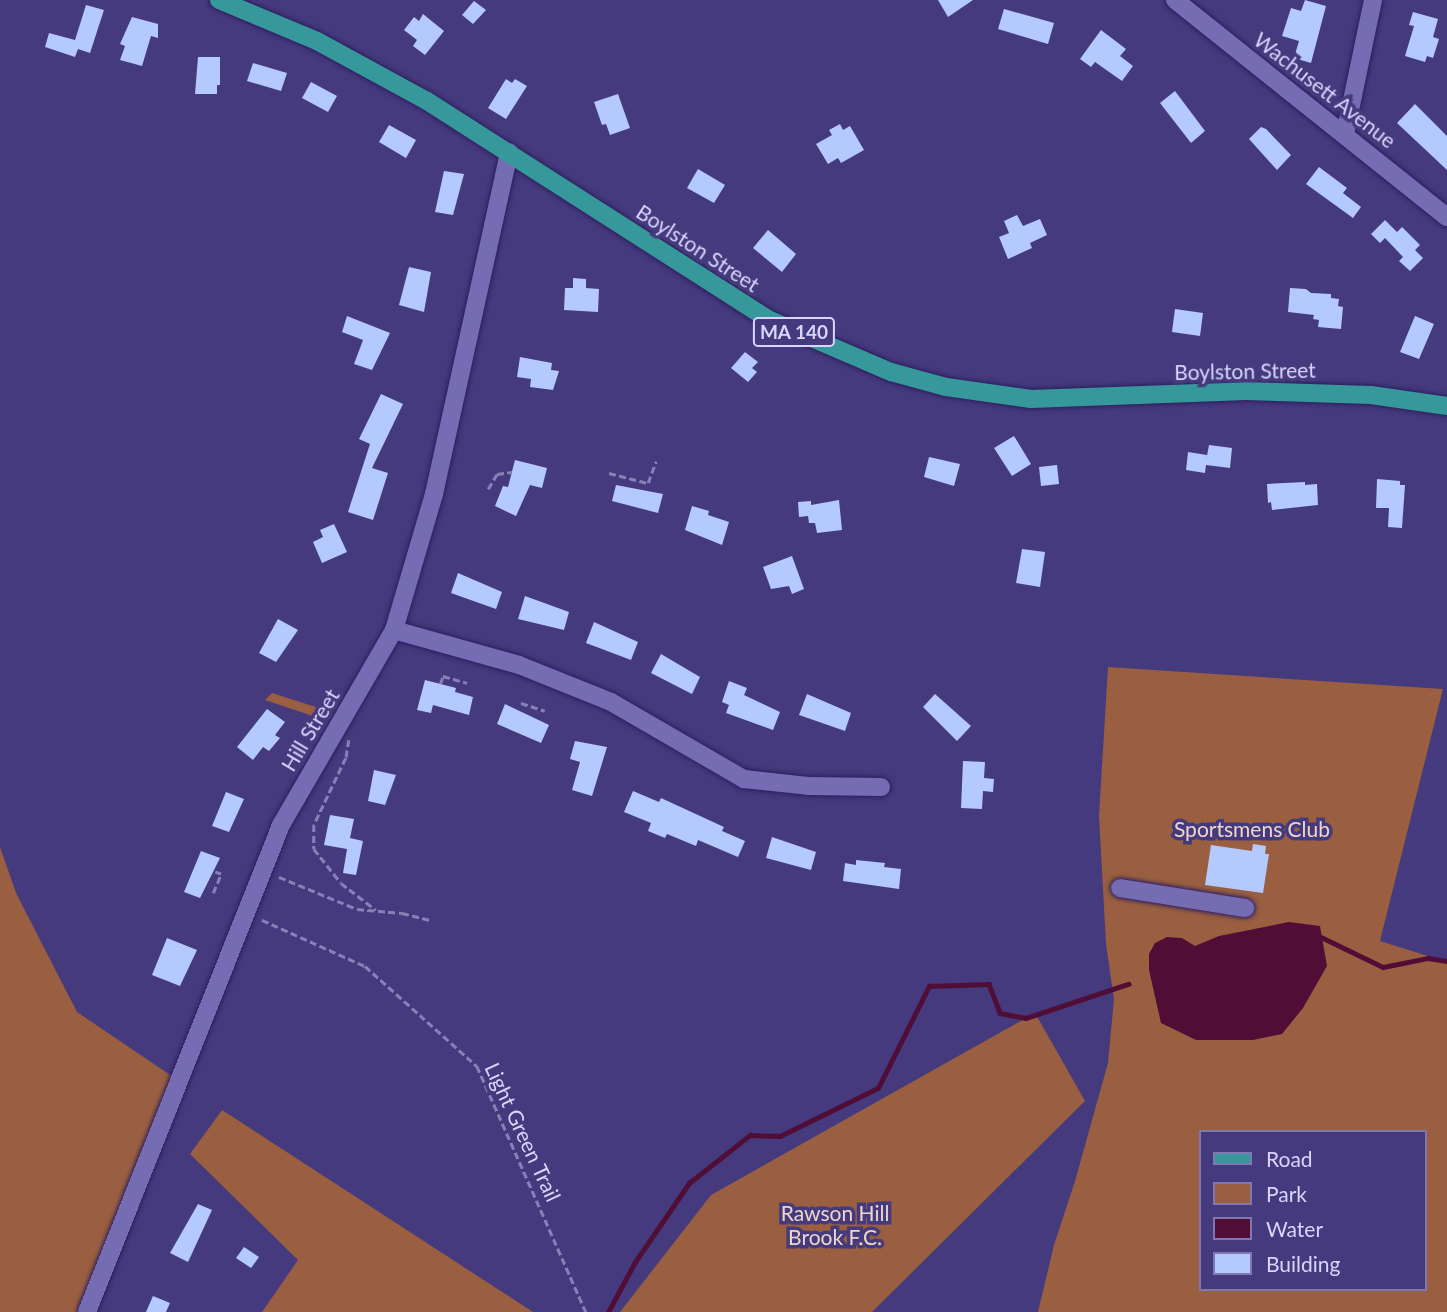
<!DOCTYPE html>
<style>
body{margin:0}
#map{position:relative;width:1447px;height:1312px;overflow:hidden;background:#453a7d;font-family:Lato,sans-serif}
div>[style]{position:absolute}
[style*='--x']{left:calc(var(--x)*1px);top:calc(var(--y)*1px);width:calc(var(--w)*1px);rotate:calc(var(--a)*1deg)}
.green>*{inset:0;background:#995f40}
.water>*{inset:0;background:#500e36}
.stream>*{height:4.5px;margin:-2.25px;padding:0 2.25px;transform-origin:2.25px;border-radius:2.25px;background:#500e36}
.building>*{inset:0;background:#b4c9fe}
.path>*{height:2.5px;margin-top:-1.25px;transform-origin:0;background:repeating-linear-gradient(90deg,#8881b7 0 7px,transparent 0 10.5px)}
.roads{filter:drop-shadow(0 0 2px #2d1e5f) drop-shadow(0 0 2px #2d1e5f)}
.minor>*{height:18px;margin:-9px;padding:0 9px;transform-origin:9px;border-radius:9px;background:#756cb4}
.major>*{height:18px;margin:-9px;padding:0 9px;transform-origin:9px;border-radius:9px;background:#37989b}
span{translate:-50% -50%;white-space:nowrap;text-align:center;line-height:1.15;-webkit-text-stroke:7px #453a7d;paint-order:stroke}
.shield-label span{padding:2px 5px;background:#453a7d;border:2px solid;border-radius:5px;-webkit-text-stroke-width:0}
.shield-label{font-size:19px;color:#d8d6fe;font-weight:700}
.street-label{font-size:21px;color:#d8d6fe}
.park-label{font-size:21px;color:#edd5c8}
.legend{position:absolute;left:1199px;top:1130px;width:228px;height:161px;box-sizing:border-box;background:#453a7d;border:2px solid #8078b1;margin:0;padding:9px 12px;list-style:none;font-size:21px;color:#d8d6fe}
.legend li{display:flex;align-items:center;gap:14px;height:35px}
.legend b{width:35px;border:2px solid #8078b1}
</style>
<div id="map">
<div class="green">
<div style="clip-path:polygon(evenodd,1108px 667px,1443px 689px,1380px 941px,1447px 962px,1447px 1312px,1038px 1312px,1054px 1245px,1075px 1181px,1108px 1063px,1114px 999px,1106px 944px,1099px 816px,1108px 667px,1200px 1132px,1424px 1132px,1424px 1289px,1200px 1289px,1200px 1132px)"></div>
<div style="clip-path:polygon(272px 693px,325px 710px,322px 719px,265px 700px)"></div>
<div style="clip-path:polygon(0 847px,16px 893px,77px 1012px,179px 1081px,87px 1312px,0 1312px)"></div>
<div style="clip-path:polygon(1035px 1013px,1085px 1101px,872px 1312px,620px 1312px,711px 1195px)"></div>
<div style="clip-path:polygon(222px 1110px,533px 1312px,262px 1312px,298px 1260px,190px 1154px)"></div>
</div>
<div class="water">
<div style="clip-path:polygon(1289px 922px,1320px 926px,1327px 966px,1303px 1008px,1282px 1034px,1253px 1040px,1196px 1040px,1161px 1023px,1149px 970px,1149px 954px,1155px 943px,1167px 937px,1182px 938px,1195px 946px,1219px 936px)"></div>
</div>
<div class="stream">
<div style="--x:1317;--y:935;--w:73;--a:25.9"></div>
<div style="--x:1383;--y:967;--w:46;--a:-11.3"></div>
<div style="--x:1428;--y:958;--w:19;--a:9"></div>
<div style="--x:608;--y:1312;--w:57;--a:-61.6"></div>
<div style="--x:635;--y:1262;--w:96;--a:-55.6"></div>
<div style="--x:689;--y:1183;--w:78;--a:-38.2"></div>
<div style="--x:750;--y:1135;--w:30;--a:2"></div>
<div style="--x:780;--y:1136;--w:109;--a:-26.1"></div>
<div style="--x:878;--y:1088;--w:114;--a:-63.4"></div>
<div style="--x:929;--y:986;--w:60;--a:-1.9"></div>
<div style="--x:989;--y:984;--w:31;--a:69"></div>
<div style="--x:1000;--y:1013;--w:26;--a:11"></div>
<div style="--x:1026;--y:1018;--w:108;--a:-18.4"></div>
</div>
<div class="building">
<div style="clip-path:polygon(938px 0,973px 0,948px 17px)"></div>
<div style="clip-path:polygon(1305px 0,1326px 6px,1311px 63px,1294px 58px,1299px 41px,1282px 36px,1291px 8px,1301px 11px)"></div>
<div style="clip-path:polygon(474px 1px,486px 10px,473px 24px,462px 15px)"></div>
<div style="clip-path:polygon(86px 5px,104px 10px,90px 53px,78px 49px,75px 57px,45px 47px,49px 33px,75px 40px)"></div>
<div style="clip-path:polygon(1004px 9px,1054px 23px,1048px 44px,998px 29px)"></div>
<div style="clip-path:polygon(1413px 12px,1438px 19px,1433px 37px,1439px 39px,1433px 58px,1427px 56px,1425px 62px,1405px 56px,1414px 26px,1409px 25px)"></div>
<div style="clip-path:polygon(423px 14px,444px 31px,425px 55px,413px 46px,417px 40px,404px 30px,414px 17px,419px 21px)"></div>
<div style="clip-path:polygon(132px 17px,158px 24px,158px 38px,151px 36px,142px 66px,120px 60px,125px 46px,120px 44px)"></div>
<div style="clip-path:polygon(1101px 30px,1126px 49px,1120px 56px,1133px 66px,1122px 81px,1095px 62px,1091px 67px,1080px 59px)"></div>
<div style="clip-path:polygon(198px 57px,220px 57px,220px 85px,217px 85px,217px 94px,195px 94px)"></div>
<div style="clip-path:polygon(253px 63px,287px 73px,281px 91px,247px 81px)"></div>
<div style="clip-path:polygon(506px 79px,512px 83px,515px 79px,527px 86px,506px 119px,488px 108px)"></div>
<div style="clip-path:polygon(311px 82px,337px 96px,328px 112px,302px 98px)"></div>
<div style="clip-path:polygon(1175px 91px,1205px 131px,1191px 143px,1160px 103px)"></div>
<div style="clip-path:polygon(618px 94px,630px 128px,610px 135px,606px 124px,602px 125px,594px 102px)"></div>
<div style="clip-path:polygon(1415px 104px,1447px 136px,1447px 170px,1397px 123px)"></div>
<div style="clip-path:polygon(840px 124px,843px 130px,850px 126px,864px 150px,841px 163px,838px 158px,828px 164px,816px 144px,832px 135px,829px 130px)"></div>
<div style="clip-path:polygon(389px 125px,416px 140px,406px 158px,379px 142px)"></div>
<div style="clip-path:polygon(1261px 127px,1266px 129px,1291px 155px,1277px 170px,1249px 139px)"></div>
<div style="clip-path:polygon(1319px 167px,1347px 188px,1343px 193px,1361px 207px,1353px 218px,1306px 184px)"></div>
<div style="clip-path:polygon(698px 169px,725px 185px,714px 203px,687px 188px)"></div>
<div style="clip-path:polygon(444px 171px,464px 174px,453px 215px,435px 212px)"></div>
<div style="clip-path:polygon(1017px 215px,1023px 226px,1040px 219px,1047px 235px,1030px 243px,1032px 248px,1008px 259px,999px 237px,1009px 233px,1004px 221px)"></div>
<div style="clip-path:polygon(1385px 220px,1397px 232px,1402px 227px,1420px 245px,1415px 250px,1423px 258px,1410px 271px,1399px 261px,1403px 257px,1385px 238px,1380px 243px,1371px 234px)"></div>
<div style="clip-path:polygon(768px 230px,796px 254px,782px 272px,753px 248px)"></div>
<div style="clip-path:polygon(409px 267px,431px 272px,424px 312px,399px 305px)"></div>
<div style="clip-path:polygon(573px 278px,586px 279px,586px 288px,599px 289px,598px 312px,564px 310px,565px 288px,573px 288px)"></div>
<div style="clip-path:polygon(1290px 288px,1306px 289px,1311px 293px,1331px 294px,1331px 298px,1339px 299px,1338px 306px,1343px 307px,1341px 329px,1318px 327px,1319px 320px,1313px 319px,1314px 315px,1288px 312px)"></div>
<div style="clip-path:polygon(1175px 309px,1203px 313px,1200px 336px,1172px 332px)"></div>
<div style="clip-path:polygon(347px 316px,390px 333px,372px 370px,354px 364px,363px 340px,342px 332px)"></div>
<div style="clip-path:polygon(1415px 316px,1434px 324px,1419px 359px,1400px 352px)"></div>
<div style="clip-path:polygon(745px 352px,758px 362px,752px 368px,757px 372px,748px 382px,731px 368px)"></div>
<div style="clip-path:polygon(520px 357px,552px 363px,551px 370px,559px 371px,553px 390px,530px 387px,531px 379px,517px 377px)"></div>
<div style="clip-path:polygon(381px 394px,403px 404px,372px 468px,388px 473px,373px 520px,348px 512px,370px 444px,359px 439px)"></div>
<div style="clip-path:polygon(1014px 436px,1031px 464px,1012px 476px,994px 448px)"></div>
<div style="clip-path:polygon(1209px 445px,1232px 448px,1230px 468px,1206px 465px,1205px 473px,1186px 470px,1188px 452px,1207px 455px,1206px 461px)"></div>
<div style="clip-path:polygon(929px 457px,960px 464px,954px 486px,924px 477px)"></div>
<div style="clip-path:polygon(515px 460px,547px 468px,542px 488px,530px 485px,516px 516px,495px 506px,503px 486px,508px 487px)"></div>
<div style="clip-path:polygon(1057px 465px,1059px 484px,1041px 486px,1039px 467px)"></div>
<div style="clip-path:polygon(1377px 479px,1400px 481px,1400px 485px,1405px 485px,1402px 528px,1388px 527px,1389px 508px,1376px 508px)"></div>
<div style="clip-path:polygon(1305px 482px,1305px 485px,1317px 484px,1318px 505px,1272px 510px,1271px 502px,1268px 503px,1267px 484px)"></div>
<div style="clip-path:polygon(616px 485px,663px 494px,658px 513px,612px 501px)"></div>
<div style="clip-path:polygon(839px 500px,842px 530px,817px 533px,815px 523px,809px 523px,808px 516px,799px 517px,798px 502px,811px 501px,811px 505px)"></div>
<div style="clip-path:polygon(692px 506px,709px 511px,708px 515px,729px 522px,722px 545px,685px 530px)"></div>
<div style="clip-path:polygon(334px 524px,347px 552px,322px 563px,313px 542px,323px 537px,320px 530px)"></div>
<div style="clip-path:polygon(1022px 549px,1045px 552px,1040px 587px,1016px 583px)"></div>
<div style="clip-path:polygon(792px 556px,804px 589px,792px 594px,789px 586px,771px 589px,763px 567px)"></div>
<div style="clip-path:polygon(458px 573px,502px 592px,496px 609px,451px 593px)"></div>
<div style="clip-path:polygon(525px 596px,569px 612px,564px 630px,518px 619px)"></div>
<div style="clip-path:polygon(278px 619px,298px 630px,276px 662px,259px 653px)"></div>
<div style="clip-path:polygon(594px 622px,638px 642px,631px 660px,586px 643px)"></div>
<div style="clip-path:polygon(661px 654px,700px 677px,692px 694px,651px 673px)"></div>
<div style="clip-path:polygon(425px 680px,456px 688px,455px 692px,473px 697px,469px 715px,433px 705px,431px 713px,417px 710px)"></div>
<div style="clip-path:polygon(729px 681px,747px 688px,744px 695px,780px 712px,773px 730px,726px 713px,729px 705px,722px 702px)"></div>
<div style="clip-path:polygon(807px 694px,851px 713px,845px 731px,799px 715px)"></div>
<div style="clip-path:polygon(935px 694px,971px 726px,957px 741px,923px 707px)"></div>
<div style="clip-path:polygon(505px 704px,549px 725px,541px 743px,497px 724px)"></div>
<div style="clip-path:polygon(267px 709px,285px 722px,275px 735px,280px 738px,269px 751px,263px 747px,253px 760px,237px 747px)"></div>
<div style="clip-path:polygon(575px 741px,607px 747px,592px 796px,572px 790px,580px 762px,570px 759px)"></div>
<div style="clip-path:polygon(963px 761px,985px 762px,984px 778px,994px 779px,993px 792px,983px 791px,982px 809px,961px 808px)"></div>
<div style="clip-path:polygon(374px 770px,396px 775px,385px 805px,368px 801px)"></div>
<div style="clip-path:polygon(633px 791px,659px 802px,661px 798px,724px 827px,722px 831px,745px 841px,738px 857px,698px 840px,696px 846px,667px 834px,665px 838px,648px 831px,651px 823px,624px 812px)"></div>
<div style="clip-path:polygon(226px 792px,244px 799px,229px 832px,212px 826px)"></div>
<div style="clip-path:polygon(330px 815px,354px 819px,350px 838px,363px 841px,356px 875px,343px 873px,347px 849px,324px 845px)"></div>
<div style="clip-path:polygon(772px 837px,816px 852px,811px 870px,766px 858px)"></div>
<div style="clip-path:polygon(1253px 844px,1266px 846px,1265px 854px,1269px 854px,1263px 893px,1205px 885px,1211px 845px,1252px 851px)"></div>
<div style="clip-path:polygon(201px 851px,220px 858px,200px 898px,184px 892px)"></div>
<div style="clip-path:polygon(856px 860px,885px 863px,884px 867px,901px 869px,899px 889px,843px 881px,845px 863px,856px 865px)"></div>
<div style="clip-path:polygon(167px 938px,197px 950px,180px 986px,152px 975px)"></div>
<div style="clip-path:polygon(198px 1204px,212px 1210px,188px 1262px,170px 1253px)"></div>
<div style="clip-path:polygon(244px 1247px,259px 1257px,251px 1268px,236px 1258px)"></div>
<div style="clip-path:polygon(153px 1296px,170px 1303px,166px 1312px,146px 1312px)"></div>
</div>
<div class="path">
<div style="--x:609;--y:473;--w:40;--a:14.4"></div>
<div style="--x:648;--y:483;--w:23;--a:-70"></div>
<div style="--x:488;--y:489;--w:17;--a:-59"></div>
<div style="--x:497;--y:474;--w:15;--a:-8"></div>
<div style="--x:440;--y:684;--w:9;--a:-69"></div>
<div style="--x:443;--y:676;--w:25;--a:16"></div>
<div style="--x:521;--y:703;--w:25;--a:18"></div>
<div style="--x:349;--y:740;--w:18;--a:99"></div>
<div style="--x:346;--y:758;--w:74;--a:115.5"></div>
<div style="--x:314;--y:825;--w:24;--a:90"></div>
<div style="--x:314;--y:849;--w:43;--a:51.5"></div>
<div style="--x:341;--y:883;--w:44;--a:37.6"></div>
<div style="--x:279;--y:877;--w:84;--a:22.3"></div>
<div style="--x:357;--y:909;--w:45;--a:5.1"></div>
<div style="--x:402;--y:913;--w:30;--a:14"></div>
<div style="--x:213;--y:893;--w:21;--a:-67"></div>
<div style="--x:221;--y:874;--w:6;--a:-162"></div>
<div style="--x:262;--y:920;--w:113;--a:24.1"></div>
<div style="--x:365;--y:966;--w:150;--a:41.8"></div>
<div style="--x:477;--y:1066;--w:269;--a:66.1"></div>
</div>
<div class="roads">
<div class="minor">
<div style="--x:1175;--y:0;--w:348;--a:38.6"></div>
<div style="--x:1345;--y:134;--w:137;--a:-78.2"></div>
<div style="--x:394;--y:630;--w:130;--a:15.6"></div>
<div style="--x:519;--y:665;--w:99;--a:21.9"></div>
<div style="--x:611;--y:702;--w:154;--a:30.1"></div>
<div style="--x:744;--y:779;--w:64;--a:6.2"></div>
<div style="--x:808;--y:786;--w:73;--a:0.8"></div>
<div style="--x:1120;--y:888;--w:127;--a:9.1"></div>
<div style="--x:87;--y:1312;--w:524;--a:-68.28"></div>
<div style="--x:281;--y:825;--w:225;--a:-59.9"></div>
<div style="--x:394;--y:630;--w:142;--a:-73.6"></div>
<div style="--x:434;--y:494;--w:350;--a:-77.6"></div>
</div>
<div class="major">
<div style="--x:219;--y:0;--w:106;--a:22.7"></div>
<div style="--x:317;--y:41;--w:125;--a:28.6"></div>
<div style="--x:427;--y:101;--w:407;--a:32.6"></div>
<div style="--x:770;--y:320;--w:132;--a:23.3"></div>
<div style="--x:891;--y:372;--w:57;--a:15.3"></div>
<div style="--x:946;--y:387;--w:86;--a:8"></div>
<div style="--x:1031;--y:399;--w:215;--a:-2.1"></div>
<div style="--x:1246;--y:391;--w:125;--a:1.8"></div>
<div style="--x:1371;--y:395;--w:77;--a:8.2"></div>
</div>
</div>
<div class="shield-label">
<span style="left:794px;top:332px">MA 140</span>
</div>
<div class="street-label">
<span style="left:1325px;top:90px;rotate:38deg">Wachusett Avenue</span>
<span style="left:698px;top:248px;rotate:33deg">Boylston Street</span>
<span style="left:1245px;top:371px;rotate:-1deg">Boylston Street</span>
<span style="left:310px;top:730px;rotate:-59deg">Hill Street</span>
<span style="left:523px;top:1132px;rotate:65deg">Light Green Trail</span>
</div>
<div class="park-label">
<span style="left:1252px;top:829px">Sportsmens Club</span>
<span style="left:835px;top:1225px">Rawson Hill<br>Brook F.C.</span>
</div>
<ul class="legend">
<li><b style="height:9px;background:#37989b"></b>Road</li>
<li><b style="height:19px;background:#995f40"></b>Park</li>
<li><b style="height:19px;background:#500e36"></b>Water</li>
<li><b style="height:19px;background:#b4c9fe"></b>Building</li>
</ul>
</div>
